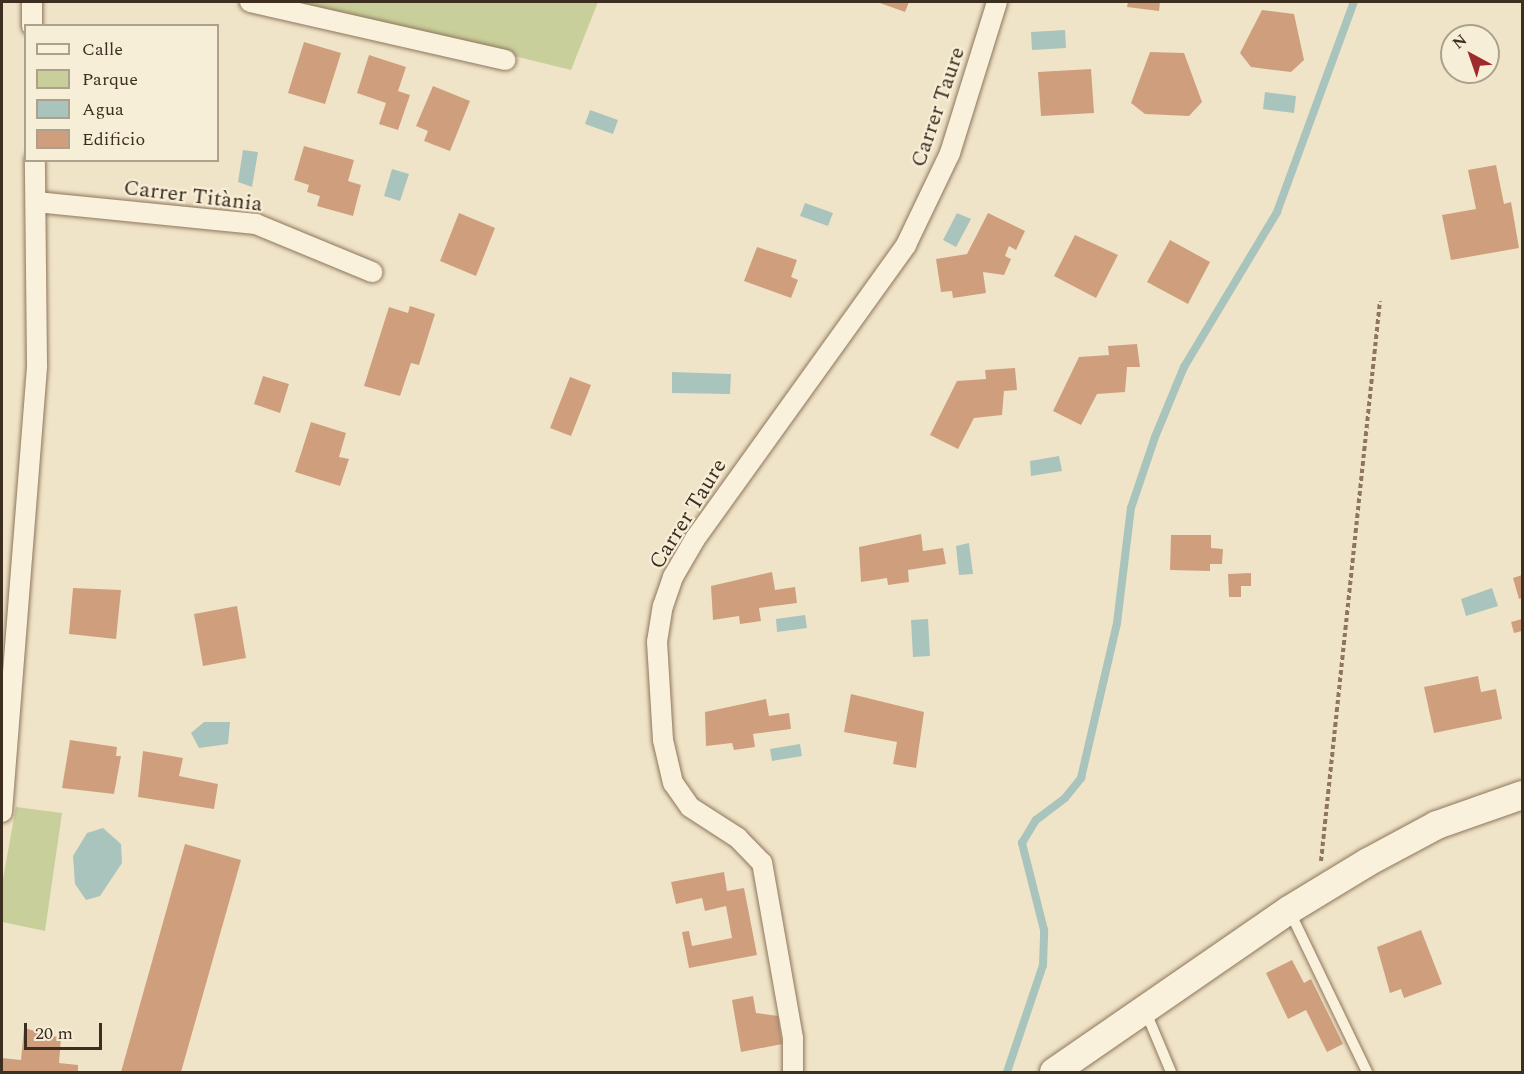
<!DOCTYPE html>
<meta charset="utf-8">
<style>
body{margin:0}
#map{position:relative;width:1524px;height:1074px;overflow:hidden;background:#f0e4c8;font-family:Spectral,serif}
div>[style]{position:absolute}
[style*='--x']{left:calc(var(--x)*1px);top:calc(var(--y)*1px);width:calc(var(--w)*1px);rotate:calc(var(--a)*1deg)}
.green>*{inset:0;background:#c9cf9b}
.water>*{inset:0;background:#a9c4bc}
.stream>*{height:8px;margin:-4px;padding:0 4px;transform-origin:4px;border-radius:4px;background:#a9c4bc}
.building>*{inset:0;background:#cf9f7d}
.path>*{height:4px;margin-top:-2px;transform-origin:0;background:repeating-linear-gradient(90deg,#8d765c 0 4.5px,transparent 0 7.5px)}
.roads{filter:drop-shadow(0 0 2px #8d765c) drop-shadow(0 0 2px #8d765c)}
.lane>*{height:10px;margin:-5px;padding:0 5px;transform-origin:5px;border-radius:5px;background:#faf1dc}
.street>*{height:20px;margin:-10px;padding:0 10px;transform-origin:10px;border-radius:10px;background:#faf1dc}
.secondary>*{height:28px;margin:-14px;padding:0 14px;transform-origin:14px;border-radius:14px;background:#faf1dc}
span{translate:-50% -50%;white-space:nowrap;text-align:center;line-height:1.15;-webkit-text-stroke:4.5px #f7eed8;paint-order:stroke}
.street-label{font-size:22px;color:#3d2e20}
.frame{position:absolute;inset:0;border:3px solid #3d2e20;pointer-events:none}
.legend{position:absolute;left:24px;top:24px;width:195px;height:138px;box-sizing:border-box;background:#f7eed8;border:2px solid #ada18e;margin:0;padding:8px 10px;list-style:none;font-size:18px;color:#3d2e20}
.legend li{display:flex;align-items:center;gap:12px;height:30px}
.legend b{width:30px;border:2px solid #ada18e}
.north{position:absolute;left:1440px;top:24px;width:60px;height:60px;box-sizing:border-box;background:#f7eed8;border:2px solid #ada18e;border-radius:50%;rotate:320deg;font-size:16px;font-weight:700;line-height:24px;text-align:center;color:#3d2e20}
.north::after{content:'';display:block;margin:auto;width:21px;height:27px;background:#9e2a2b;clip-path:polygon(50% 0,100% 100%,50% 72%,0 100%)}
.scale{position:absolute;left:24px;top:1023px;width:78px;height:27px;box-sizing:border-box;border:3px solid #3d2e20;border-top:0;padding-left:8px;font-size:18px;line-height:21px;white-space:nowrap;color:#3d2e20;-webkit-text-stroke:4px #f7eed8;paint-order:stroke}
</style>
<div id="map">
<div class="green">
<div style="clip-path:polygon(293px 2px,598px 2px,571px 70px)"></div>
<div style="clip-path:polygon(16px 807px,62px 813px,45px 931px,2px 922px,2px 884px)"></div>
</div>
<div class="water">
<div style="clip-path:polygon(1065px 30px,1066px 48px,1032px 50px,1031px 32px)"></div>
<div style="clip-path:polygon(1265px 92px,1296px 96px,1294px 113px,1263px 109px)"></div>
<div style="clip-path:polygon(590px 110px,618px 120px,613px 134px,585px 124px)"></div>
<div style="clip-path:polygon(243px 150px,258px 152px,252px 187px,238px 182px)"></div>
<div style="clip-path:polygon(392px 169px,409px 174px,400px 201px,384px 196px)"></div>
<div style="clip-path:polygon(805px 203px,833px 213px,828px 226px,800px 216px)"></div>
<div style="clip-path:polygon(957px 213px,971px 219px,956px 247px,943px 240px)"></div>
<div style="clip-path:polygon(672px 372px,731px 374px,730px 394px,672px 393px)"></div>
<div style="clip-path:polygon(1059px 456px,1062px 471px,1031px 476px,1030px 461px)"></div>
<div style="clip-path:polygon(969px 543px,973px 574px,959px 575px,956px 546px)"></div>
<div style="clip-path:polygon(1492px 588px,1498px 606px,1466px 616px,1461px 599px)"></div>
<div style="clip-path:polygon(805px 615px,807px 628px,777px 632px,776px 619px)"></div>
<div style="clip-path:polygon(928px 619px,930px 656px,913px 657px,911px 620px)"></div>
<div style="clip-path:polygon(204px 722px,230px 722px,228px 744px,199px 748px,191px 733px)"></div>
<div style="clip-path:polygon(800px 744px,802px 756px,772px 761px,770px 749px)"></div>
<div style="clip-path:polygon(103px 828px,121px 844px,122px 863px,100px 896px,86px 900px,75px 884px,73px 856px,87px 833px)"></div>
</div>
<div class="stream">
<div style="--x:1007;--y:1072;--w:113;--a:-71.4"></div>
<div style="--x:1043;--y:965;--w:35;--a:-88"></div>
<div style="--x:1044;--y:930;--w:90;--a:-104.2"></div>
<div style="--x:1022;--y:843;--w:27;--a:-59"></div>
<div style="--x:1036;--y:820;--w:36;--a:-37"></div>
<div style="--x:1065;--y:798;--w:26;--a:-51"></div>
<div style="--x:1081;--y:778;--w:159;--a:-76.9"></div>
<div style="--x:1117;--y:623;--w:116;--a:-83.1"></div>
<div style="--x:1131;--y:508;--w:75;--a:-71.3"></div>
<div style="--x:1155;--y:437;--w:76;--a:-67.5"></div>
<div style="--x:1184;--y:367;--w:181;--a:-59"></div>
<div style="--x:1277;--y:212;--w:224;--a:-69.9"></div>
</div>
<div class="building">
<div style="clip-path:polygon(877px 2px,909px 2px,905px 12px)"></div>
<div style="clip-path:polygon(1128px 2px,1160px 2px,1159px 11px,1127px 7px)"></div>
<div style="clip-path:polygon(1262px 10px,1294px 14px,1304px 60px,1291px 72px,1251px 67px,1240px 53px)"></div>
<div style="clip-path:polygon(304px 42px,341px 53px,325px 104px,288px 93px)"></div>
<div style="clip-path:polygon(1150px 52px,1184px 53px,1202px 102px,1189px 116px,1145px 114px,1131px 103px)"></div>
<div style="clip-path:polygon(369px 55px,406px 67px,398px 91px,410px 95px,398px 130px,379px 124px,386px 103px,357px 93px)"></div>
<div style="clip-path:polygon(1091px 69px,1094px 113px,1041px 116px,1038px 72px)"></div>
<div style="clip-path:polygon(433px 86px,470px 101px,450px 151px,424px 141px,428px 131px,416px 126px)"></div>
<div style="clip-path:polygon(304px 146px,354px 160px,348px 181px,361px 185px,353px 216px,317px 206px,320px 196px,307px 192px,309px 185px,294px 180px)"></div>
<div style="clip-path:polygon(1496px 165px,1504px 204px,1511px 202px,1519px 248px,1451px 260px,1442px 215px,1476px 209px,1468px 170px)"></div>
<div style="clip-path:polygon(459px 213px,495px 228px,476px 276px,440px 261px)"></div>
<div style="clip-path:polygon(988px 213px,1025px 231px,1016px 250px,1009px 246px,1005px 256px,1011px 259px,1004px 275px,983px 272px,986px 293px,953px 298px,952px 291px,941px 292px,936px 259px,967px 254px)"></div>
<div style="clip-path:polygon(1075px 235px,1118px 255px,1096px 298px,1054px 276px)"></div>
<div style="clip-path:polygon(1170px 240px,1210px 262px,1188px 304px,1147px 282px)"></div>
<div style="clip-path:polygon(757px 247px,797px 260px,791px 277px,798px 280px,791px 298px,744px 281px)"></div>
<div style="clip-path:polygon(410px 306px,435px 314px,419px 365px,411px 363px,400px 396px,364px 386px,389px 307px,408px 313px)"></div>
<div style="clip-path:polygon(1137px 344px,1140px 367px,1127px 367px,1125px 392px,1097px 394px,1081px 425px,1053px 411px,1079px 357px,1109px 355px,1108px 346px)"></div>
<div style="clip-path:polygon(1015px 368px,1017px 390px,1004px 391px,1002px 415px,974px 418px,958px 449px,930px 435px,957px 381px,986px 379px,985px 370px)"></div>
<div style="clip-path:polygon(263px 376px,289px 384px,280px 413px,254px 404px)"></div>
<div style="clip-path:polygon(570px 377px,591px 385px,571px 436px,550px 428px)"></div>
<div style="clip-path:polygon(311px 422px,346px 433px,339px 457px,349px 459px,340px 486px,295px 472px)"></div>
<div style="clip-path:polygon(921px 534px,923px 551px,943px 548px,946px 564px,908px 570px,909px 582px,888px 585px,887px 578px,861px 582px,859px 547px)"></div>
<div style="clip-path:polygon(1171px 535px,1211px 535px,1211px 548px,1223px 549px,1222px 564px,1210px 564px,1210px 571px,1170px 570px)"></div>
<div style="clip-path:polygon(772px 572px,775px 590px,795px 587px,797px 603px,759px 608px,761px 621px,740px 624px,739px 616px,713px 620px,711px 586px)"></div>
<div style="clip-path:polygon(1251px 573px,1251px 586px,1241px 586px,1241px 597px,1229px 597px,1228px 574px)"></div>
<div style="clip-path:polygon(1522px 575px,1522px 598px,1519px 599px,1513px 578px)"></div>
<div style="clip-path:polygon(73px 588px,121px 590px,116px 639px,69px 634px)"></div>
<div style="clip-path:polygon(237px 606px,246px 658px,203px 666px,194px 614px)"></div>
<div style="clip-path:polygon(1522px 619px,1522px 631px,1514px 633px,1511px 622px)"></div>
<div style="clip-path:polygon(1478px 676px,1481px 692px,1496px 689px,1502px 719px,1434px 733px,1424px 687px)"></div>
<div style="clip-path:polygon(851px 694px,924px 712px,916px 768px,893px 764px,897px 742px,844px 732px)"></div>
<div style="clip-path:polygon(766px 699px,769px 716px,789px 713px,791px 729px,753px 734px,755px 747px,734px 750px,732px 743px,706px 746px,705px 712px)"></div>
<div style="clip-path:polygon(70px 740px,117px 747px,116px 756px,121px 756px,114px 794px,62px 788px)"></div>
<div style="clip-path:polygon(143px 751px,183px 758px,179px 776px,218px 784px,214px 809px,138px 797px)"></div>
<div style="clip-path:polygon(185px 844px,241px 860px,181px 1072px,121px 1072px)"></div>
<div style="clip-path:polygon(724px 872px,727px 891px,744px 888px,757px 955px,689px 968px,682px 932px,689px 931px,692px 946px,732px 938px,726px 906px,705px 911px,702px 898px,676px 904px,671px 882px)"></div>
<div style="clip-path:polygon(1421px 930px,1442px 984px,1404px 998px,1401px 989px,1390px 993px,1377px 947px)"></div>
<div style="clip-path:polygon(1292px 960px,1304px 983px,1311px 979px,1343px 1044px,1327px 1052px,1306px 1010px,1288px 1019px,1266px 973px)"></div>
<div style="clip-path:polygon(753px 996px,756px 1013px,778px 1016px,782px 1044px,741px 1052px,732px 1000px)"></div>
<div style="clip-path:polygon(24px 1028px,61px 1038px,59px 1063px,78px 1065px,78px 1072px,2px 1072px,2px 1058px,21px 1060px)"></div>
</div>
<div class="path">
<div style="--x:1321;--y:861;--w:563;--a:-83.99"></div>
</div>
<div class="roads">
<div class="lane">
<div style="--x:1289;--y:910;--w:180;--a:64.3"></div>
<div style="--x:1145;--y:1010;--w:67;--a:67.2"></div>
</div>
<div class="street">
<div style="--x:250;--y:2;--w:262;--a:12.8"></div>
<div style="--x:32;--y:26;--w:24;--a:-90"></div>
<div style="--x:36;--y:202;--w:221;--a:5.7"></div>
<div style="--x:256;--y:224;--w:126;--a:22.5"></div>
<div style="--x:2;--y:812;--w:448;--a:-85.5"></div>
<div style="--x:37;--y:365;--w:205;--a:-90.6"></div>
<div style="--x:793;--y:1072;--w:34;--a:-90"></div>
<div style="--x:793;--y:1038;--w:178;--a:-100"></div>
<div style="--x:762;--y:863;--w:35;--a:-134"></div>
<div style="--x:738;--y:838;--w:57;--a:-147.1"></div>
<div style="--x:690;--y:807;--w:29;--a:-125"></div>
<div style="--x:673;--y:783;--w:44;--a:-103.1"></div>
<div style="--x:663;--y:740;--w:98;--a:-93.5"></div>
<div style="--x:657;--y:642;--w:36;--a:-81"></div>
<div style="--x:663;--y:606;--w:31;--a:-71"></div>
<div style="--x:673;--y:577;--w:44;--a:-59.9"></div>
<div style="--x:695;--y:539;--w:362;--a:-54.3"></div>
<div style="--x:906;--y:245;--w:102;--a:-64.4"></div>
<div style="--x:950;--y:153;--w:158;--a:-72.7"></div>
</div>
<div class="secondary">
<div style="--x:1054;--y:1072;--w:285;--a:-34.6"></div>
<div style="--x:1289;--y:910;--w:92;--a:-31.3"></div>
<div style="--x:1368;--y:862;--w:78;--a:-28.2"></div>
<div style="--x:1437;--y:825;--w:90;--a:-19.4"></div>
</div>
</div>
<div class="street-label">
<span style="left:938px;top:107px;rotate:-71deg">Carrer Taure</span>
<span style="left:193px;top:196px;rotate:7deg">Carrer Titània</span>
<span style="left:688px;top:514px;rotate:-58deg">Carrer Taure</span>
</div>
<div class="frame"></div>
<ul class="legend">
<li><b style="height:8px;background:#faf1dc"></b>Calle</li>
<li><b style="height:16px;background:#c9cf9b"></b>Parque</li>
<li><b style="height:16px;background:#a9c4bc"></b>Agua</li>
<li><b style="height:16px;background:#cf9f7d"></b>Edificio</li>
</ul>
<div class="north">N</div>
<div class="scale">20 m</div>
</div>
